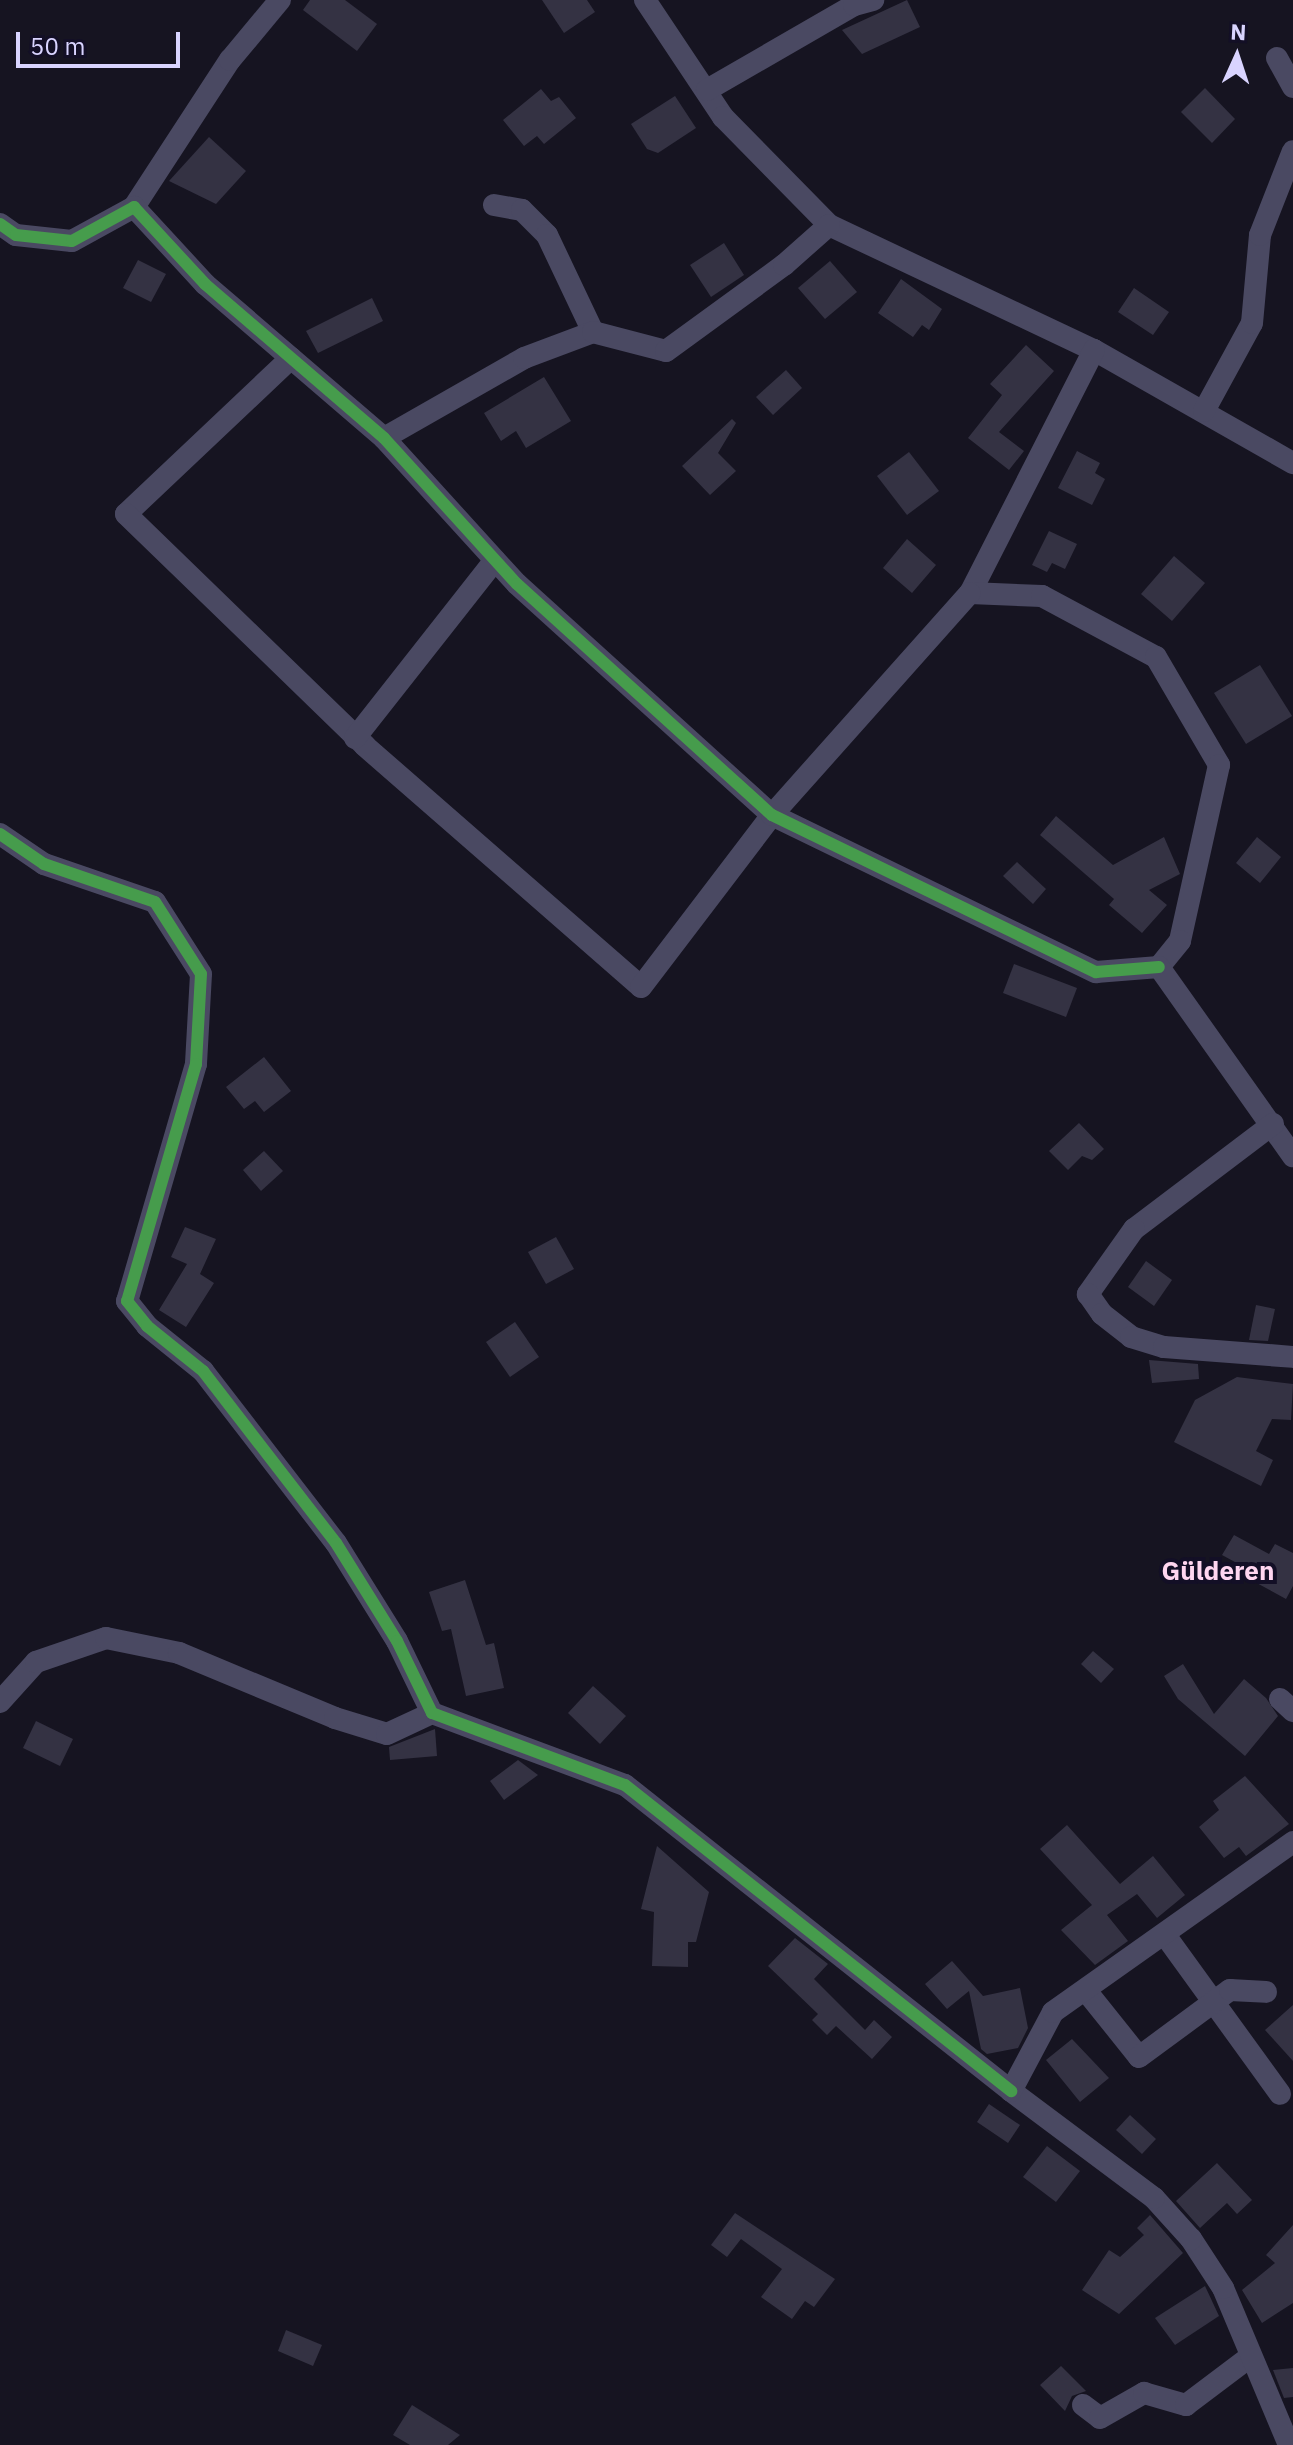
<!DOCTYPE html>
<meta charset="utf-8">
<style>
body{margin:0}
#map{position:relative;width:1293px;height:2445px;overflow:hidden;background:#161421;font-family:"IBM Plex Sans",sans-serif}
div>[style]{position:absolute}
[style*='--x']{left:calc(var(--x)*1px);top:calc(var(--y)*1px);width:calc(var(--w)*1px);rotate:calc(var(--a)*1deg)}
.building>*{inset:0;background:#343243}
.minor>*{height:22px;margin:-11px;padding:0 11px;transform-origin:11px;border-radius:11px;background:#4a4962}
.cycleway>*{height:12px;margin:-6px;padding:0 6px;transform-origin:6px;border-radius:6px;background:#469c4c}
span{translate:-50% -50%;white-space:nowrap;text-align:center;line-height:1.15;-webkit-text-stroke:8px #130f26;paint-order:stroke}
.quarter-label{font-size:26px;color:#ffd6f0;font-weight:700}
.north{position:absolute;left:1197px;top:16px;width:80px;height:80px;-webkit-text-stroke:6px #130f26;paint-order:stroke;rotate:3deg;font-size:22px;font-weight:700;line-height:32px;text-align:center;color:#d9d4ff}
.north::after{content:'';display:block;margin:auto;width:28px;height:36px;background:#d9d4ff;clip-path:polygon(50% 0,100% 100%,50% 72%,0 100%)}
.scale{position:absolute;left:16px;top:32px;width:164px;height:36px;box-sizing:border-box;border:4px solid #d9d4ff;border-top:0;padding-left:10px;font-size:24px;line-height:28px;white-space:nowrap;color:#d9d4ff;-webkit-text-stroke:6px #130f26;paint-order:stroke}
</style>
<div id="map">
<div class="building">
<div style="clip-path:polygon(310px 0,345px 0,377px 24px,357px 51px,303px 10px)"></div>
<div style="clip-path:polygon(542px 0,587px 0,595px 12px,564px 33px)"></div>
<div style="clip-path:polygon(907px 0,920px 27px,862px 54px,842px 30px)"></div>
<div style="clip-path:polygon(1205px 88px,1235px 119px,1212px 143px,1181px 112px)"></div>
<div style="clip-path:polygon(541px 89px,551px 101px,559px 97px,576px 118px,544px 144px,537px 136px,524px 146px,503px 120px)"></div>
<div style="clip-path:polygon(675px 96px,696px 128px,658px 153px,647px 149px,631px 124px)"></div>
<div style="clip-path:polygon(209px 137px,246px 171px,216px 204px,169px 181px)"></div>
<div style="clip-path:polygon(724px 243px,744px 275px,711px 297px,690px 265px)"></div>
<div style="clip-path:polygon(138px 260px,166px 274px,151px 302px,123px 288px)"></div>
<div style="clip-path:polygon(830px 261px,857px 292px,825px 319px,798px 288px)"></div>
<div style="clip-path:polygon(901px 279px,942px 309px,929px 330px,922px 325px,913px 337px,878px 313px)"></div>
<div style="clip-path:polygon(1134px 288px,1169px 312px,1153px 335px,1118px 312px)"></div>
<div style="clip-path:polygon(372px 298px,383px 321px,318px 353px,306px 331px)"></div>
<div style="clip-path:polygon(1026px 345px,1054px 371px,999px 432px,1024px 451px,1009px 470px,968px 438px,1002px 395px,990px 384px)"></div>
<div style="clip-path:polygon(786px 370px,802px 388px,773px 415px,756px 397px)"></div>
<div style="clip-path:polygon(544px 377px,571px 421px,526px 448px,516px 431px,501px 441px,484px 413px)"></div>
<div style="clip-path:polygon(732px 419px,736px 423px,718px 453px,736px 471px,710px 495px,682px 466px)"></div>
<div style="clip-path:polygon(1077px 451px,1100px 463px,1095px 473px,1105px 479px,1092px 505px,1058px 488px)"></div>
<div style="clip-path:polygon(909px 452px,939px 491px,907px 515px,877px 476px)"></div>
<div style="clip-path:polygon(1049px 531px,1077px 544px,1065px 569px,1052px 563px,1047px 572px,1032px 565px)"></div>
<div style="clip-path:polygon(907px 539px,936px 565px,912px 593px,883px 568px)"></div>
<div style="clip-path:polygon(1174px 556px,1205px 583px,1172px 621px,1141px 594px)"></div>
<div style="clip-path:polygon(1260px 665px,1292px 716px,1246px 744px,1214px 693px)"></div>
<div style="clip-path:polygon(1056px 816px,1113px 865px,1164px 837px,1180px 874px,1149px 890px,1167px 905px,1142px 933px,1109px 905px,1114px 899px,1040px 835px)"></div>
<div style="clip-path:polygon(1257px 837px,1281px 857px,1260px 883px,1236px 863px)"></div>
<div style="clip-path:polygon(1017px 862px,1046px 889px,1033px 904px,1003px 876px)"></div>
<div style="clip-path:polygon(1014px 964px,1077px 988px,1066px 1017px,1003px 993px)"></div>
<div style="clip-path:polygon(264px 1057px,291px 1091px,264px 1112px,255px 1101px,244px 1109px,226px 1087px)"></div>
<div style="clip-path:polygon(1079px 1123px,1104px 1149px,1092px 1160px,1082px 1156px,1068px 1170px,1049px 1151px)"></div>
<div style="clip-path:polygon(264px 1151px,283px 1171px,261px 1191px,243px 1170px)"></div>
<div style="clip-path:polygon(185px 1227px,216px 1239px,200px 1274px,214px 1283px,186px 1327px,159px 1310px,187px 1264px,171px 1257px)"></div>
<div style="clip-path:polygon(556px 1237px,574px 1269px,546px 1284px,528px 1252px)"></div>
<div style="clip-path:polygon(1146px 1261px,1172px 1280px,1154px 1306px,1128px 1287px)"></div>
<div style="clip-path:polygon(1256px 1305px,1275px 1309px,1268px 1341px,1249px 1340px)"></div>
<div style="clip-path:polygon(515px 1322px,539px 1357px,510px 1377px,486px 1342px)"></div>
<div style="clip-path:polygon(1149px 1360px,1198px 1364px,1199px 1379px,1152px 1383px)"></div>
<div style="clip-path:polygon(1237px 1377px,1293px 1384px,1291px 1420px,1272px 1419px,1256px 1451px,1273px 1460px,1261px 1486px,1174px 1442px,1195px 1400px)"></div>
<div style="clip-path:polygon(1234px 1535px,1269px 1554px,1275px 1544px,1293px 1553px,1293px 1586px,1286px 1599px,1253px 1581px,1257px 1574px,1222px 1555px)"></div>
<div style="clip-path:polygon(465px 1580px,486px 1645px,494px 1643px,504px 1688px,466px 1696px,451px 1629px,442px 1631px,429px 1592px)"></div>
<div style="clip-path:polygon(1093px 1651px,1114px 1669px,1101px 1683px,1081px 1664px)"></div>
<div style="clip-path:polygon(1183px 1664px,1214px 1714px,1244px 1679px,1266px 1698px,1278px 1716px,1245px 1756px,1178px 1699px,1164px 1676px)"></div>
<div style="clip-path:polygon(593px 1686px,626px 1716px,600px 1744px,568px 1713px)"></div>
<div style="clip-path:polygon(36px 1721px,73px 1739px,60px 1766px,23px 1748px)"></div>
<div style="clip-path:polygon(435px 1729px,437px 1756px,390px 1760px,389px 1747px)"></div>
<div style="clip-path:polygon(518px 1760px,538px 1775px,504px 1800px,490px 1781px)"></div>
<div style="clip-path:polygon(1245px 1776px,1289px 1824px,1246px 1856px,1239px 1847px,1224px 1858px,1199px 1827px,1219px 1810px,1213px 1801px)"></div>
<div style="clip-path:polygon(1067px 1825px,1120px 1884px,1153px 1856px,1185px 1895px,1157px 1918px,1137px 1894px,1107px 1915px,1128px 1941px,1095px 1965px,1061px 1930px,1092px 1905px,1040px 1849px)"></div>
<div style="clip-path:polygon(657px 1846px,709px 1892px,696px 1942px,688px 1942px,688px 1967px,652px 1966px,654px 1912px,641px 1909px)"></div>
<div style="clip-path:polygon(795px 1938px,828px 1964px,814px 1979px,865px 2030px,874px 2020px,892px 2037px,872px 2059px,836px 2026px,827px 2035px,812px 2020px,818px 2014px,768px 1966px)"></div>
<div style="clip-path:polygon(952px 1961px,983px 1996px,1020px 1988px,1028px 2028px,1018px 2048px,987px 2054px,981px 2049px,969px 1991px,947px 2009px,925px 1984px)"></div>
<div style="clip-path:polygon(1293px 2005px,1293px 2061px,1265px 2030px)"></div>
<div style="clip-path:polygon(1072px 2039px,1109px 2078px,1080px 2102px,1046px 2060px)"></div>
<div style="clip-path:polygon(989px 2104px,1020px 2125px,1008px 2143px,977px 2122px)"></div>
<div style="clip-path:polygon(1130px 2115px,1156px 2139px,1142px 2154px,1116px 2130px)"></div>
<div style="clip-path:polygon(1047px 2146px,1080px 2171px,1056px 2202px,1023px 2177px)"></div>
<div style="clip-path:polygon(1217px 2163px,1252px 2200px,1237px 2214px,1227px 2203px,1200px 2228px,1176px 2201px)"></div>
<div style="clip-path:polygon(735px 2213px,835px 2279px,814px 2307px,805px 2301px,792px 2319px,761px 2297px,782px 2269px,741px 2239px,727px 2257px,711px 2245px)"></div>
<div style="clip-path:polygon(1150px 2215px,1183px 2253px,1119px 2314px,1082px 2290px,1109px 2250px,1120px 2257px,1144px 2235px,1137px 2228px)"></div>
<div style="clip-path:polygon(1293px 2225px,1293px 2303px,1262px 2323px,1242px 2290px,1275px 2263px,1266px 2255px)"></div>
<div style="clip-path:polygon(1205px 2286px,1219px 2316px,1175px 2345px,1155px 2318px)"></div>
<div style="clip-path:polygon(286px 2330px,322px 2345px,313px 2366px,278px 2351px)"></div>
<div style="clip-path:polygon(1061px 2366px,1086px 2391px,1072px 2396px,1065px 2411px,1040px 2385px)"></div>
<div style="clip-path:polygon(1293px 2368px,1293px 2397px,1284px 2398px,1273px 2370px)"></div>
<div style="clip-path:polygon(412px 2405px,460px 2435px,448px 2445px,410px 2445px,393px 2435px)"></div>
</div>
<div class="minor">
<div style="--x:645;--y:0;--w:141;--a:56.3"></div>
<div style="--x:723;--y:117;--w:151;--a:45.5"></div>
<div style="--x:829;--y:225;--w:293;--a:25.3"></div>
<div style="--x:1094;--y:350;--w:229;--a:29.6"></div>
<div style="--x:1277;--y:58;--w:33;--a:61"></div>
<div style="--x:707;--y:90;--w:170;--a:-30"></div>
<div style="--x:854;--y:5;--w:20;--a:-15"></div>
<div style="--x:494;--y:205;--w:28;--a:10"></div>
<div style="--x:522;--y:210;--w:35;--a:45"></div>
<div style="--x:547;--y:235;--w:107;--a:64.6"></div>
<div style="--x:134;--y:207;--w:176;--a:-56.9"></div>
<div style="--x:230;--y:60;--w:78;--a:-50.2"></div>
<div style="--x:0;--y:224;--w:19;--a:35"></div>
<div style="--x:16;--y:235;--w:56;--a:6.1"></div>
<div style="--x:72;--y:241;--w:71;--a:-28.7"></div>
<div style="--x:134;--y:207;--w:105;--a:47.3"></div>
<div style="--x:205;--y:284;--w:236;--a:40.7"></div>
<div style="--x:384;--y:438;--w:197;--a:47.7"></div>
<div style="--x:517;--y:584;--w:344;--a:42.2"></div>
<div style="--x:772;--y:815;--w:360;--a:25.9"></div>
<div style="--x:1096;--y:972;--w:63;--a:-4.5"></div>
<div style="--x:1094;--y:350;--w:273;--a:117"></div>
<div style="--x:970;--y:593;--w:72;--a:2.4"></div>
<div style="--x:1042;--y:596;--w:129;--a:28.2"></div>
<div style="--x:1156;--y:657;--w:125;--a:59.7"></div>
<div style="--x:1219;--y:765;--w:180;--a:102.5"></div>
<div style="--x:1180;--y:941;--w:33;--a:129"></div>
<div style="--x:1159;--y:967;--w:232;--a:54.7"></div>
<div style="--x:291;--y:358;--w:227;--a:136.6"></div>
<div style="--x:126;--y:514;--w:333;--a:44.1"></div>
<div style="--x:365;--y:746;--w:366;--a:41.1"></div>
<div style="--x:641;--y:987;--w:216;--a:-52.7"></div>
<div style="--x:772;--y:815;--w:297;--a:-48.3"></div>
<div style="--x:1204;--y:411;--w:100;--a:-61.4"></div>
<div style="--x:1252;--y:323;--w:88;--a:-84.8"></div>
<div style="--x:1260;--y:235;--w:90;--a:-68.6"></div>
<div style="--x:384;--y:438;--w:161;--a:-29.7"></div>
<div style="--x:524;--y:358;--w:74;--a:-20.6"></div>
<div style="--x:593;--y:332;--w:75;--a:14.6"></div>
<div style="--x:666;--y:351;--w:146;--a:-36.1"></div>
<div style="--x:784;--y:265;--w:60;--a:-41.6"></div>
<div style="--x:355;--y:738;--w:226;--a:-51.8"></div>
<div style="--x:0;--y:834;--w:53;--a:34.3"></div>
<div style="--x:44;--y:864;--w:117;--a:18.9"></div>
<div style="--x:155;--y:902;--w:85;--a:57.4"></div>
<div style="--x:201;--y:974;--w:90;--a:93.2"></div>
<div style="--x:196;--y:1064;--w:247;--a:106.2"></div>
<div style="--x:127;--y:1301;--w:32;--a:51"></div>
<div style="--x:147;--y:1326;--w:72;--a:38.8"></div>
<div style="--x:203;--y:1371;--w:217;--a:52.3"></div>
<div style="--x:336;--y:1543;--w:115;--a:58.1"></div>
<div style="--x:397;--y:1641;--w:80;--a:64.1"></div>
<div style="--x:432;--y:1713;--w:206;--a:20.5"></div>
<div style="--x:625;--y:1785;--w:493;--a:38.4"></div>
<div style="--x:1273;--y:1124;--w:174;--a:142.9"></div>
<div style="--x:1134;--y:1229;--w:80;--a:125.3"></div>
<div style="--x:1088;--y:1294;--w:24;--a:55"></div>
<div style="--x:1102;--y:1314;--w:37;--a:38"></div>
<div style="--x:1131;--y:1337;--w:34;--a:17"></div>
<div style="--x:1164;--y:1347;--w:129;--a:4.4"></div>
<div style="--x:1280;--y:1699;--w:18;--a:43"></div>
<div style="--x:0;--y:1702;--w:54;--a:-48"></div>
<div style="--x:36;--y:1662;--w:74;--a:-18.9"></div>
<div style="--x:106;--y:1638;--w:75;--a:11.6"></div>
<div style="--x:179;--y:1653;--w:169;--a:22.6"></div>
<div style="--x:335;--y:1718;--w:54;--a:17.1"></div>
<div style="--x:387;--y:1734;--w:50;--a:-25"></div>
<div style="--x:1165;--y:1935;--w:196;--a:54.1"></div>
<div style="--x:1087;--y:1992;--w:83;--a:51.3"></div>
<div style="--x:1139;--y:2057;--w:113;--a:-36.4"></div>
<div style="--x:1230;--y:1990;--w:36;--a:3"></div>
<div style="--x:1083;--y:2405;--w:21;--a:37"></div>
<div style="--x:1100;--y:2418;--w:51;--a:-29.6"></div>
<div style="--x:1144;--y:2393;--w:44;--a:15.9"></div>
<div style="--x:1186;--y:2405;--w:81;--a:-37"></div>
<div style="--x:1289;--y:2445;--w:170;--a:-112.8"></div>
<div style="--x:1223;--y:2288;--w:59;--a:-123.1"></div>
<div style="--x:1191;--y:2239;--w:55;--a:-132.1"></div>
<div style="--x:1154;--y:2198;--w:179;--a:-143.2"></div>
<div style="--x:1011;--y:2091;--w:89;--a:-62"></div>
<div style="--x:1053;--y:2012;--w:294;--a:-35.3"></div>
</div>
<div class="cycleway">
<div style="--x:0;--y:224;--w:19;--a:35"></div>
<div style="--x:16;--y:235;--w:56;--a:6.1"></div>
<div style="--x:72;--y:241;--w:71;--a:-28.7"></div>
<div style="--x:134;--y:207;--w:105;--a:47.3"></div>
<div style="--x:205;--y:284;--w:236;--a:40.7"></div>
<div style="--x:384;--y:438;--w:197;--a:47.7"></div>
<div style="--x:517;--y:584;--w:344;--a:42.2"></div>
<div style="--x:772;--y:815;--w:360;--a:25.9"></div>
<div style="--x:1096;--y:972;--w:63;--a:-4.5"></div>
<div style="--x:0;--y:834;--w:53;--a:34.3"></div>
<div style="--x:44;--y:864;--w:117;--a:18.9"></div>
<div style="--x:155;--y:902;--w:85;--a:57.4"></div>
<div style="--x:201;--y:974;--w:90;--a:93.2"></div>
<div style="--x:196;--y:1064;--w:247;--a:106.2"></div>
<div style="--x:127;--y:1301;--w:32;--a:51"></div>
<div style="--x:147;--y:1326;--w:72;--a:38.8"></div>
<div style="--x:203;--y:1371;--w:217;--a:52.3"></div>
<div style="--x:336;--y:1543;--w:115;--a:58.1"></div>
<div style="--x:397;--y:1641;--w:80;--a:64.1"></div>
<div style="--x:432;--y:1713;--w:206;--a:20.5"></div>
<div style="--x:625;--y:1785;--w:493;--a:38.4"></div>
</div>
<div class="quarter-label">
<span style="left:1218px;top:1571px">Gülderen</span>
</div>
<div class="north">N</div>
<div class="scale">50 m</div>
</div>
